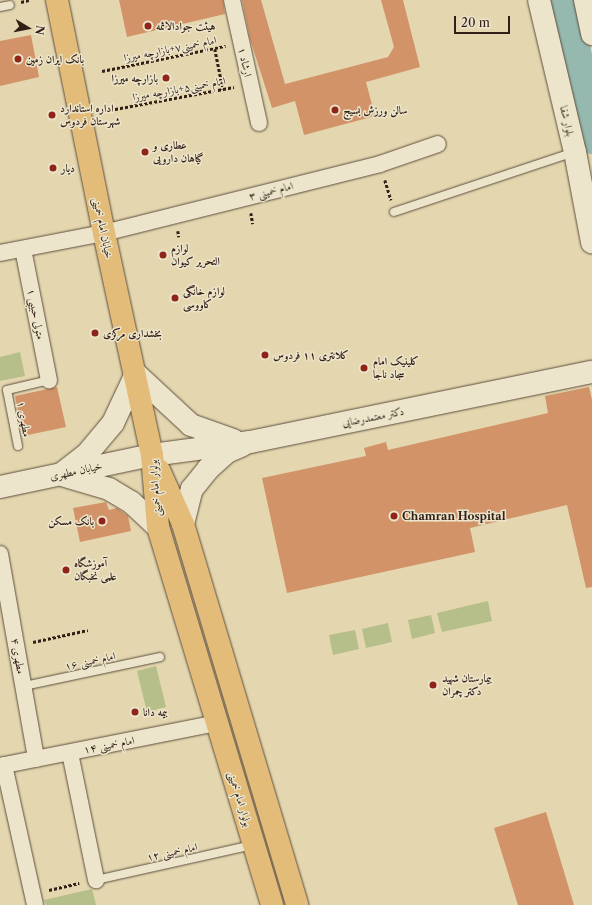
<!DOCTYPE html>
<meta charset="utf-8">
<style>
body{margin:0}
#map{position:relative;width:592px;height:905px;overflow:hidden;background:#e4d7af;font-family:"Libre Caslon Text",Amiri,serif}
div>[style]{position:absolute}
[style*='--x']{left:calc(var(--x)*1px);top:calc(var(--y)*1px);width:calc(var(--w)*1px);rotate:calc(var(--a)*1deg)}
.green>*{inset:0;background:#b6be89}
.river>*{height:34px;margin:-17px;padding:0 17px;transform-origin:17px;border-radius:17px;background:#95b9ae}
.building>*{inset:0;background:#d29369}
.path>*{height:2.5px;margin-top:-1.25px;transform-origin:0;background:repeating-linear-gradient(90deg,#311f18 0 3px,transparent 0 5px)}
.roads{filter:drop-shadow(0 0 1px #5e4d3e) drop-shadow(0 0 1px #5e4d3e)}
.lane>*{height:8px;margin:-4px;padding:0 4px;transform-origin:4px;border-radius:4px;background:#ede5cb}
.street>*{height:16px;margin:-8px;padding:0 8px;transform-origin:8px;border-radius:8px;background:#ede5cb}
.secondary>*{height:22px;margin:-11px;padding:0 11px;transform-origin:11px;border-radius:11px;background:#ede5cb}
.primary>*{height:22px;margin:-11px;padding:0 11px;transform-origin:11px;border-radius:11px;background:#e2bc78}
.dots>*{width:11px;height:11px;translate:-50% -50%;box-sizing:border-box;border:2px solid #ede5cb;border-radius:50%}
span{translate:-50% -50%;white-space:nowrap;text-align:center;line-height:1.15;-webkit-text-stroke:3px #ede5cb;paint-order:stroke}
.poi-label{font-size:11px;color:#311f18;font-weight:700}
.left{translate:0 -50%;text-align:left}
.right{translate:-100% -50%;text-align:right}
.street-label{font-size:11px;color:#311f18}
.north{position:absolute;left:8px;top:8px;width:40px;height:40px;-webkit-text-stroke:3px #ede5cb;paint-order:stroke;rotate:100deg;font-size:11px;font-weight:700;line-height:16px;text-align:center;color:#311f18}
.north::after{content:'';display:block;margin:auto;width:14px;height:18px;background:#311f18;clip-path:polygon(50% 0,100% 100%,50% 72%,0 100%)}
.scale{position:absolute;left:454px;top:16px;width:56px;height:18px;box-sizing:border-box;border:2px solid #311f18;border-top:0;padding-left:5px;font-size:12px;line-height:14px;white-space:nowrap;color:#311f18;-webkit-text-stroke:3px #ede5cb;paint-order:stroke}
</style>
<div id="map">
<div class="green">
<div style="clip-path:polygon(20px 352px,25px 376px,0 381px,0 357px)"></div>
<div style="clip-path:polygon(488px 601px,492px 621px,442px 632px,437px 613px)"></div>
<div style="clip-path:polygon(431px 615px,435px 633px,412px 639px,408px 620px)"></div>
<div style="clip-path:polygon(388px 623px,392px 642px,366px 648px,362px 629px)"></div>
<div style="clip-path:polygon(355px 630px,359px 649px,333px 655px,329px 635px)"></div>
<div style="clip-path:polygon(156px 666px,166px 707px,147px 712px,137px 671px)"></div>
<div style="clip-path:polygon(92px 889px,96px 905px,46px 905px,44px 900px)"></div>
</div>
<div class="river">
<div style="--x:563;--y:0;--w:140;--a:78"></div>
</div>
<div class="building">
<div style="clip-path:polygon(119px 0,223px 0,225px 14px,127px 37px)"></div>
<div style="clip-path:polygon(242px 0,261px 0,285px 84px,388px 57px,394px 47px,381px 0,403px 0,420px 67px,366px 82px,375px 116px,304px 135px,295px 101px,272px 108px,250px 39px)"></div>
<div style="clip-path:polygon(31px 35px,39px 77px,0 86px,0 41px)"></div>
<div style="clip-path:polygon(57px 387px,66px 427px,23px 436px,15px 396px)"></div>
<div style="clip-path:polygon(589px 387px,592px 400px,592px 587px,586px 588px,567px 505px,470px 528px,475px 552px,287px 593px,262px 478px,366px 456px,364px 448px,386px 442px,388px 450px,548px 413px,545px 396px)"></div>
<div style="clip-path:polygon(106px 502px,109px 510px,117px 508px,128px 516px,131px 531px,80px 542px,73px 508px)"></div>
<div style="clip-path:polygon(546px 812px,574px 905px,518px 905px,494px 828px)"></div>
</div>
<div class="path">
<div style="--x:21;--y:2;--w:8;--a:-14"></div>
<div style="--x:215;--y:49;--w:41;--a:78.7"></div>
<div style="--x:102;--y:71;--w:126;--a:-11.5"></div>
<div style="--x:110;--y:110;--w:126;--a:-10.5"></div>
<div style="--x:385;--y:180;--w:21;--a:73"></div>
<div style="--x:251;--y:213;--w:11;--a:80"></div>
<div style="--x:178;--y:231;--w:6;--a:81"></div>
<div style="--x:33;--y:642;--w:56;--a:-12.3"></div>
<div style="--x:49;--y:890;--w:31;--a:-13"></div>
</div>
<div class="roads">
<div class="lane">
<div style="--x:0;--y:7;--w:10;--a:-11"></div>
<div style="--x:394;--y:212;--w:190;--a:-18.4"></div>
<div style="--x:18;--y:446;--w:57;--a:-101.1"></div>
<div style="--x:7;--y:390;--w:43;--a:-13.4"></div>
<div style="--x:24;--y:686;--w:139;--a:-12"></div>
<div style="--x:96;--y:880;--w:161;--a:-12.6"></div>
</div>
<div class="street">
<div style="--x:232;--y:0;--w:126;--a:77.6"></div>
<div style="--x:23;--y:249;--w:134;--a:78.8"></div>
<div style="--x:0;--y:253;--w:106;--a:-10.9"></div>
<div style="--x:104;--y:233;--w:284;--a:-14"></div>
<div style="--x:380;--y:164;--w:61;--a:-19"></div>
<div style="--x:0;--y:554;--w:208;--a:80"></div>
<div style="--x:70;--y:753;--w:130;--a:78.4"></div>
<div style="--x:4;--y:765;--w:143;--a:77.5"></div>
<div style="--x:0;--y:766;--w:221;--a:-11.2"></div>
</div>
<div class="secondary">
<div style="--x:539;--y:0;--w:156;--a:76.7"></div>
<div style="--x:575;--y:152;--w:92;--a:79.3"></div>
<div style="--x:585;--y:0;--w:35;--a:78"></div>
<div style="--x:64;--y:472;--w:29;--a:-38"></div>
<div style="--x:87;--y:454;--w:40;--a:-50"></div>
<div style="--x:113;--y:423;--w:54;--a:-64.9"></div>
<div style="--x:136;--y:374;--w:75;--a:42.8"></div>
<div style="--x:191;--y:425;--w:45;--a:19.7"></div>
<div style="--x:65;--y:476;--w:46;--a:16.5"></div>
<div style="--x:109;--y:489;--w:26;--a:31"></div>
<div style="--x:131;--y:502;--w:37;--a:43"></div>
<div style="--x:0;--y:487;--w:155;--a:-11.9"></div>
<div style="--x:152;--y:455;--w:99;--a:-7.6"></div>
<div style="--x:250;--y:442;--w:349;--a:-11.6"></div>
<div style="--x:183;--y:524;--w:36;--a:-76"></div>
<div style="--x:192;--y:489;--w:26;--a:-51"></div>
<div style="--x:208;--y:469;--w:25;--a:-42"></div>
<div style="--x:227;--y:452;--w:17;--a:-24"></div>
</div>
<div class="primary">
<div style="--x:57;--y:0;--w:238;--a:78.6"></div>
<div style="--x:104;--y:233;--w:227;--a:77.8"></div>
<div style="--x:152;--y:455;--w:72;--a:85.2"></div>
<div style="--x:158;--y:527;--w:395;--a:73.2"></div>
<div style="--x:159;--y:470;--w:59;--a:66"></div>
<div style="--x:183;--y:524;--w:398;--a:73.3"></div>
</div>
</div>
<div class="dots">
<div style="left:148px;top:26px;background:#8f2418"></div>
<div style="left:18px;top:59px;background:#8f2418"></div>
<div style="left:166px;top:78px;background:#8f2418"></div>
<div style="left:335px;top:110px;background:#8f2418"></div>
<div style="left:52px;top:115px;background:#8f2418"></div>
<div style="left:145px;top:152px;background:#8f2418"></div>
<div style="left:53px;top:168px;background:#8f2418"></div>
<div style="left:163px;top:255px;background:#8f2418"></div>
<div style="left:175px;top:298px;background:#8f2418"></div>
<div style="left:95px;top:333px;background:#8f2418"></div>
<div style="left:265px;top:355px;background:#8f2418"></div>
<div style="left:364px;top:368px;background:#8f2418"></div>
<div style="left:394px;top:516px;background:#8f2418"></div>
<div style="left:102px;top:521px;background:#8f2418"></div>
<div style="left:66px;top:570px;background:#8f2418"></div>
<div style="left:433px;top:685px;background:#8f2418"></div>
<div style="left:135px;top:712px;background:#8f2418"></div>
</div>
<div class="poi-label">
<span class="left" style="left:156px;top:26px">هيئت جوادالائمه</span>
<span class="left" style="left:26px;top:59px">بانک ایران زمین</span>
<span class="right" style="left:158px;top:78px">بازارچه میرزا</span>
<span class="left" style="left:60px;top:115px">اداره استاندارد<br>شهرستان فردوس</span>
<span class="left" style="left:343px;top:110px">سالن ورزش بسیج</span>
<span class="left" style="left:153px;top:152px">عطاری و<br>گیاهان دارویی</span>
<span class="left" style="left:61px;top:168px">دیار</span>
<span class="left" style="left:171px;top:255px">لوازم<br>التحریر کیوان</span>
<span class="left" style="left:183px;top:298px">لوازم خانگی<br>کاووسی</span>
<span class="left" style="left:103px;top:333px">بخشداری مرکزی</span>
<span class="left" style="left:273px;top:355px">کلانتری ۱۱ فردوس</span>
<span class="left" style="left:373px;top:368px">کلینیک امام<br>سجاد ناجا</span>
<span class="left" style="left:402px;top:516px">Chamran Hospital</span>
<span class="right" style="left:94px;top:521px">بانک مسکن</span>
<span class="left" style="left:74px;top:570px">آموزشگاه<br>علمی نخبگان</span>
<span class="left" style="left:442px;top:685px">بیمارستان شهید<br>دکتر چمران</span>
<span class="left" style="left:143px;top:712px">بیمه دانا</span>
</div>
<div class="street-label">
<span style="left:170px;top:49px;rotate:-11deg">امام خمینی۷+بازارچه میرزا</span>
<span style="left:245px;top:62px;rotate:78deg">ارشاد ۱</span>
<span style="left:179px;top:89px;rotate:-10deg">امام خمینی۵+بازارچه میرزا</span>
<span style="left:567px;top:121px;rotate:77deg">بلوار شفا</span>
<span style="left:271px;top:191px;rotate:-14deg">امام خمینی ۳</span>
<span style="left:103px;top:228px;rotate:78deg">خیابان امام خمینی</span>
<span style="left:36px;top:314px;rotate:79deg">متولی حبیبی ۱</span>
<span style="left:373px;top:417px;rotate:-11deg">دکتر معتمد‌رضایی</span>
<span style="left:24px;top:419px;rotate:80deg">مطهری ۱</span>
<span style="left:76px;top:471px;rotate:-12deg">خیابان مطهری</span>
<span style="left:155px;top:488px;rotate:-94deg">بولوار امام خمینی</span>
<span style="left:18px;top:656px;rotate:80deg">مطهری ۴</span>
<span style="left:90px;top:661px;rotate:-12deg">امام خمینی ۱۶</span>
<span style="left:109px;top:745px;rotate:-11deg">امام خمینی ۱۴</span>
<span style="left:240px;top:799px;rotate:73deg">بولوار امام خمینی</span>
<span style="left:172px;top:852px;rotate:-12deg">امام خمینی ۱۲</span>
</div>
<div class="north">N</div>
<div class="scale">20 m</div>
</div>
